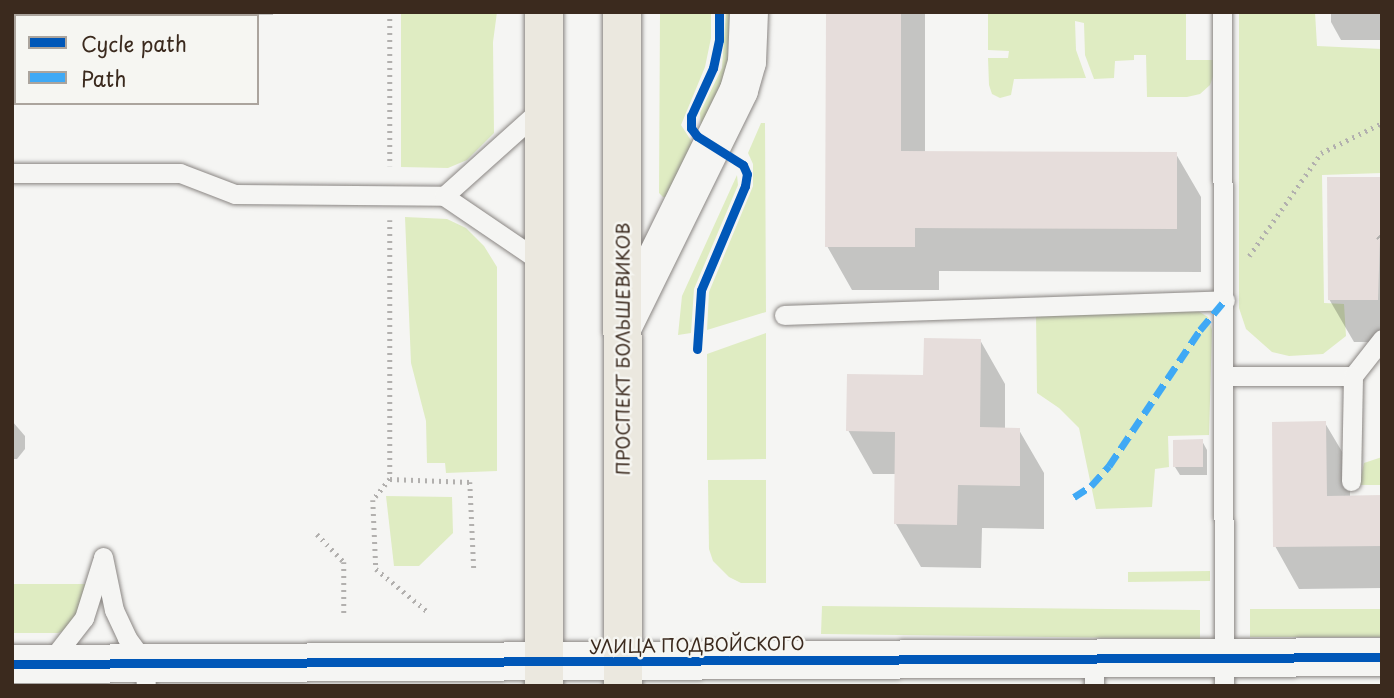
<!DOCTYPE html>
<meta charset="utf-8">
<style>
body{margin:0}
#map{position:relative;width:1394px;height:698px;overflow:hidden;background:#f5f5f3;font-family:"Playpen Sans",sans-serif}
div>[style]{position:absolute}
[style*='--x']{left:calc(var(--x)*1px);top:calc(var(--y)*1px);width:calc(var(--w)*1px);rotate:calc(var(--a)*1deg)}
.green>*{inset:0;background:#dfecc2}
.shadow>*{inset:0;background:#0003}
.building>*{inset:0;background:#e6dddb}
.path>*{height:4.5px;margin-top:-2.25px;transform-origin:0;background:repeating-linear-gradient(90deg,#b2b0ae 0 2px,transparent 0 7px)}
.roads{filter:drop-shadow(0 0 2px #8a8683) drop-shadow(0 0 2px #8a8683)}
.service>*{height:19px;margin:-9.5px;padding:0 9.5px;transform-origin:9.5px;border-radius:9.5px;background:#f5f5f3}
.minor>*{height:38px;margin:-19px;padding:0 19px;transform-origin:19px;border-radius:19px;background:#f5f5f3}
.tertiary>*{height:38px;margin:-19px;padding:0 19px;transform-origin:19px;border-radius:19px;background:#f5f5f3}
.primary>*{height:38px;margin:-19px;padding:0 19px;transform-origin:19px;border-radius:19px;background:#ebe8df}
.quiet>*{height:7px;margin-top:-3.5px;transform-origin:0;background:repeating-linear-gradient(90deg,#3fa9f5 0 14px,transparent 0 21px)}
.cycleway>*{height:9px;margin:-4.5px;padding:0 4.5px;transform-origin:4.5px;border-radius:4.5px;background:#0057b8}
span{translate:-50% -50%;white-space:nowrap;text-align:center;line-height:1.15;-webkit-text-stroke:5px #f6f6f2;paint-order:stroke}
.street-label{font-size:18px;color:#3b2a1e}
.frame{position:absolute;inset:0;border:14px solid #3b2a1e;pointer-events:none}
.legend{position:absolute;left:14px;top:14px;width:245px;height:91px;box-sizing:border-box;background:#f6f6f2;border:2px solid #aba49d;margin:0;padding:9px 12px;list-style:none;font-size:21px;color:#3b2a1e}
.legend li{display:flex;align-items:center;gap:14px;height:35px}
.legend b{width:35px;border:2px solid #aba49d}
</style>
<div id="map">
<div class="green">
<div style="clip-path:polygon(401px 12px,497px 12px,493px 42px,494px 133px,467px 160px,448px 168px,401px 167px)"></div>
<div style="clip-path:polygon(660px 12px,711px 12px,711px 38px,705px 67px,681px 125px,694px 145px,668px 197px,663px 197px,659px 193px)"></div>
<div style="clip-path:polygon(726px 12px,732px 12px,728px 69px,701px 130px,700px 113px,722px 68px)"></div>
<div style="clip-path:polygon(988px 12px,1186px 12px,1186px 60px,1214px 60px,1214px 74px,1210px 85px,1200px 94px,1187px 97px,1147px 97px,1146px 55px,1134px 55px,1134px 60px,1115px 61px,1114px 78px,1094px 79px,1085px 55px,1084px 23px,1075px 21px,1076px 50px,1086px 78px,1014px 79px,1011px 95px,1000px 98px,992px 94px,989px 85px,988px 58px,1008px 58px,1009px 51px,988px 50px)"></div>
<div style="clip-path:polygon(1239px 12px,1315px 12px,1317px 46px,1382px 49px,1382px 173px,1322px 175px,1324px 303px,1344px 304px,1346px 336px,1323px 354px,1289px 356px,1272px 352px,1246px 329px,1239px 308px)"></div>
<div style="clip-path:polygon(761px 123px,765px 123px,766px 312px,707px 330px,709px 292px,753px 186px,753px 164px,748px 153px)"></div>
<div style="clip-path:polygon(737px 175px,738px 185px,694px 289px,691px 333px,678px 335px,682px 296px)"></div>
<div style="clip-path:polygon(405px 217px,447px 219px,466px 228px,484px 246px,497px 267px,497px 471px,446px 473px,445px 463px,427px 463px,426px 421px,411px 363px)"></div>
<div style="clip-path:polygon(1198px 311px,1208px 317px,1212px 330px,1209px 435px,1168px 436px,1169px 467px,1155px 469px,1152px 507px,1096px 509px,1079px 428px,1059px 408px,1037px 393px,1036px 314px)"></div>
<div style="clip-path:polygon(766px 333px,766px 459px,707px 460px,707px 354px)"></div>
<div style="clip-path:polygon(1382px 457px,1382px 485px,1359px 485px,1364px 463px)"></div>
<div style="clip-path:polygon(708px 480px,766px 480px,766px 583px,741px 583px,729px 577px,713px 561px,709px 549px)"></div>
<div style="clip-path:polygon(386px 496px,452px 497px,453px 533px,419px 566px,394px 566px)"></div>
<div style="clip-path:polygon(1210px 571px,1210px 581px,1128px 582px,1128px 572px)"></div>
<div style="clip-path:polygon(12px 584px,85px 584px,84px 603px,69px 629px,58px 633px,12px 633px)"></div>
<div style="clip-path:polygon(822px 606px,1200px 610px,1200px 639px,821px 634px)"></div>
<div style="clip-path:polygon(1250px 609px,1382px 609px,1382px 637px,1250px 637px)"></div>
</div>
<div class="shadow">
<div style="clip-path:polygon(12px 12px,273px 12px,273px 15px,16px 16px,16px 57px,12px 57px)"></div>
<div style="clip-path:polygon(827px 12px,925px 12px,925px 153px,1176px 154px,1201px 197px,1201px 272px,939px 271px,939px 290px,852px 290px,827px 246px)"></div>
<div style="clip-path:polygon(1123px 12px,1190px 12px,1190px 14px,1123px 14px)"></div>
<div style="clip-path:polygon(1331px 12px,1382px 12px,1382px 40px,1341px 40px,1331px 22px)"></div>
<div style="clip-path:polygon(1382px 179px,1382px 342px,1354px 342px,1329px 299px)"></div>
<div style="clip-path:polygon(980px 340px,1005px 384px,1005px 429px,1019px 430px,1044px 473px,1044px 529px,982px 528px,981px 568px,921px 567px,896px 524px,896px 474px,873px 474px,848px 430px)"></div>
<div style="clip-path:polygon(12px 421px,25px 436px,25px 449px,17px 459px,12px 459px)"></div>
<div style="clip-path:polygon(1325px 423px,1350px 465px,1350px 497px,1382px 497px,1382px 588px,1299px 589px,1275px 546px)"></div>
<div style="clip-path:polygon(1202px 441px,1207px 450px,1207px 475px,1180px 475px,1175px 467px)"></div>
</div>
<div class="building">
<div style="clip-path:polygon(826px 12px,901px 12px,901px 151px,1177px 152px,1177px 229px,915px 228px,915px 247px,825px 247px)"></div>
<div style="clip-path:polygon(1327px 177px,1382px 177px,1378px 300px,1328px 300px)"></div>
<div style="clip-path:polygon(924px 338px,981px 339px,980px 427px,1020px 428px,1020px 486px,958px 485px,957px 525px,894px 524px,895px 432px,846px 431px,847px 374px,923px 375px)"></div>
<div style="clip-path:polygon(1326px 421px,1327px 496px,1382px 495px,1382px 546px,1273px 547px,1272px 422px)"></div>
<div style="clip-path:polygon(1203px 439px,1203px 467px,1173px 467px,1173px 440px)"></div>
</div>
<div class="path">
<div style="--x:390;--y:12;--w:154;--a:90"></div>
<div style="--x:163;--y:16;--w:4;--a:-90"></div>
<div style="--x:390;--y:220;--w:259;--a:90"></div>
<div style="--x:390;--y:479;--w:80;--a:2.1"></div>
<div style="--x:470;--y:482;--w:88;--a:87.4"></div>
<div style="--x:1378;--y:236;--w:6;--a:45"></div>
<div style="--x:1249;--y:256;--w:126;--a:-55"></div>
<div style="--x:1321;--y:153;--w:68;--a:-26.2"></div>
<div style="--x:390;--y:479;--w:27;--a:129"></div>
<div style="--x:373;--y:500;--w:69;--a:87.5"></div>
<div style="--x:376;--y:569;--w:67;--a:39.6"></div>
<div style="--x:317;--y:534;--w:39;--a:46"></div>
<div style="--x:344;--y:562;--w:51;--a:90"></div>
</div>
<div class="roads">
<div class="service">
<div style="--x:1222;--y:12;--w:674;--a:89.83"></div>
<div style="--x:12;--y:173;--w:168;--a:0"></div>
<div style="--x:180;--y:173;--w:59;--a:20.9"></div>
<div style="--x:235;--y:194;--w:209;--a:0.5"></div>
<div style="--x:444;--y:196;--w:121;--a:34.2"></div>
<div style="--x:444;--y:196;--w:132;--a:-41.9"></div>
<div style="--x:784;--y:315;--w:441;--a:-1.9"></div>
<div style="--x:1226;--y:376;--w:127;--a:0"></div>
<div style="--x:1353;--y:376;--w:47;--a:-51.9"></div>
<div style="--x:1351;--y:481;--w:105;--a:-88.9"></div>
<div style="--x:103;--y:557;--w:54;--a:78.3"></div>
<div style="--x:114;--y:610;--w:31;--a:65"></div>
<div style="--x:127;--y:638;--w:31;--a:54"></div>
<div style="--x:145;--y:663;--w:23;--a:88"></div>
<div style="--x:1094;--y:658;--w:28;--a:90"></div>
<div style="--x:49;--y:663;--w:57;--a:-52.1"></div>
<div style="--x:84;--y:618;--w:60;--a:-72.5"></div>
</div>
<div class="minor">
<div style="--x:623;--y:326;--w:263;--a:-63.8"></div>
<div style="--x:739;--y:90;--w:29;--a:-74"></div>
<div style="--x:747;--y:62;--w:50;--a:-87.7"></div>
</div>
<div class="tertiary">
<div style="--x:12;--y:664;--w:1370;--a:-0.29"></div>
</div>
<div class="primary">
<div style="--x:544;--y:12;--w:674;--a:90"></div>
<div style="--x:622;--y:12;--w:674;--a:89.91"></div>
</div>
</div>
<div class="quiet">
<div style="--x:1074;--y:497;--w:20;--a:-33"></div>
<div style="--x:1091;--y:486;--w:27;--a:-48"></div>
<div style="--x:1109;--y:466;--w:164;--a:-56.2"></div>
<div style="--x:1200;--y:330;--w:39;--a:-50"></div>
</div>
<div class="cycleway">
<div style="--x:697;--y:349;--w:59;--a:-86.1"></div>
<div style="--x:701;--y:290;--w:113;--a:-67.1"></div>
<div style="--x:745;--y:186;--w:12;--a:-81"></div>
<div style="--x:747;--y:174;--w:10;--a:-114"></div>
<div style="--x:743;--y:165;--w:54;--a:-147.8"></div>
<div style="--x:697;--y:136;--w:10;--a:-127"></div>
<div style="--x:691;--y:128;--w:12;--a:-90"></div>
<div style="--x:691;--y:116;--w:53;--a:-65.4"></div>
<div style="--x:713;--y:68;--w:29;--a:-78"></div>
<div style="--x:719;--y:40;--w:28;--a:-90"></div>
<div style="--x:12;--y:664;--w:1370;--a:-0.29"></div>
</div>
<div class="street-label">
<span style="left:623px;top:349px;rotate:-90deg">ПРОСПЕКТ БОЛЬШЕВИКОВ</span>
<span style="left:697px;top:645px;rotate:-1deg">УЛИЦА ПОДВОЙСКОГО</span>
</div>
<div class="frame"></div>
<ul class="legend">
<li><b style="height:9px;background:#0057b8"></b>Cycle path</li>
<li><b style="height:9px;background:#3fa9f5"></b>Path</li>
</ul>
</div>
